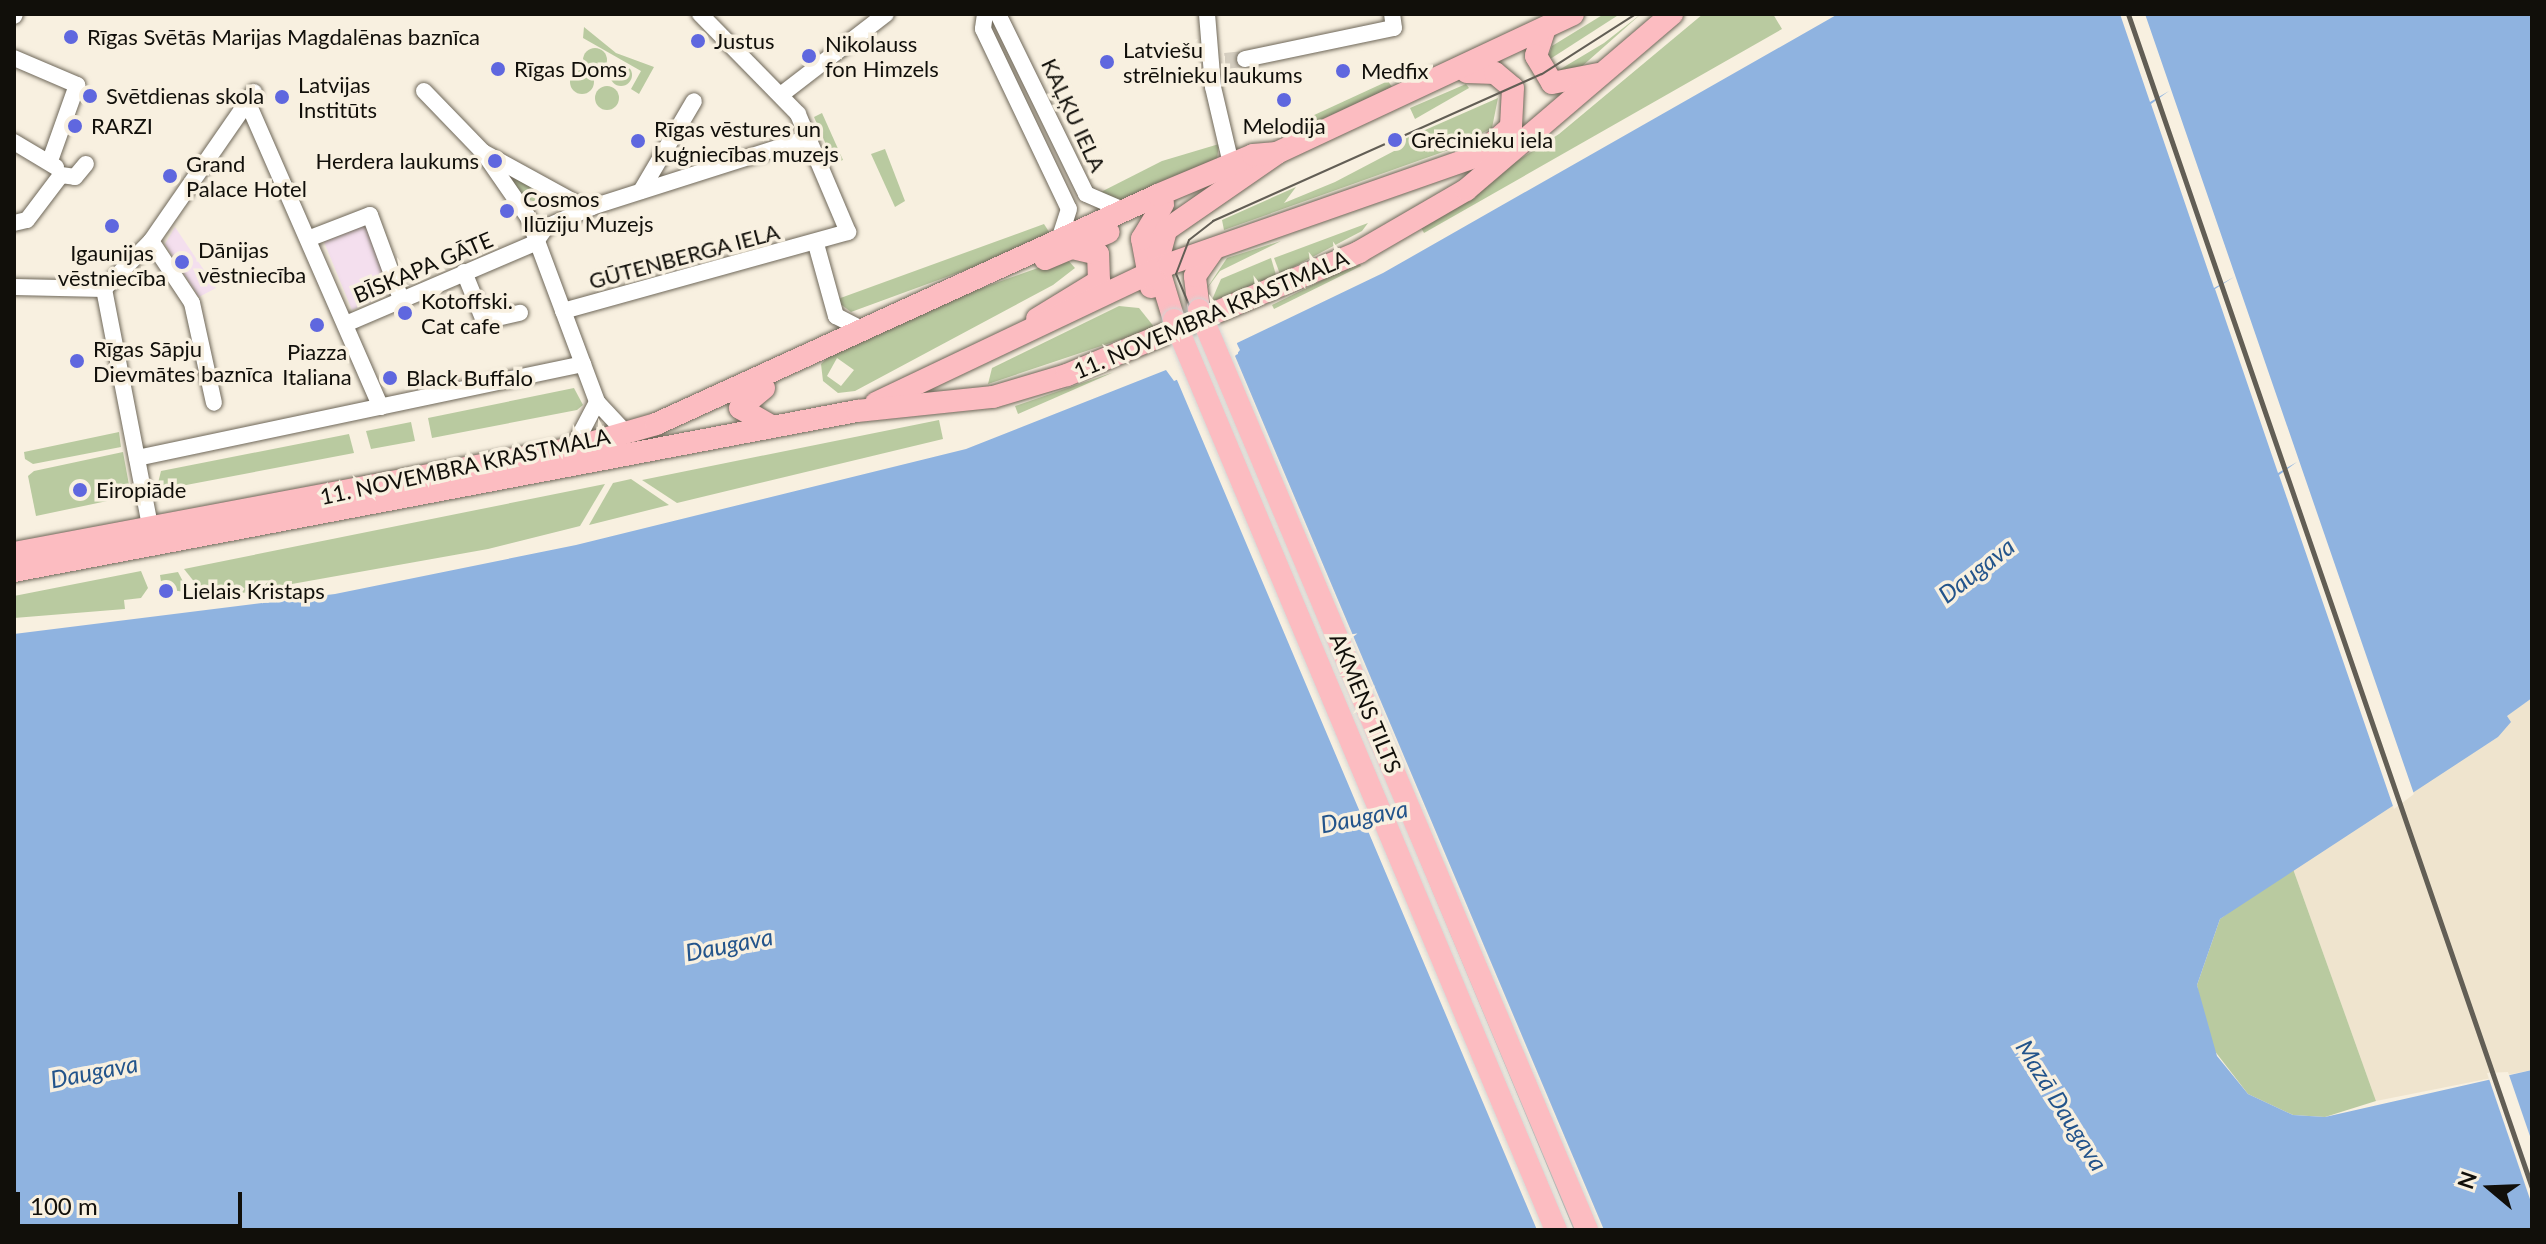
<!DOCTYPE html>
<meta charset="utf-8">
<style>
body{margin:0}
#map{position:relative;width:2546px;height:1244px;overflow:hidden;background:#f8f0e0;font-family:Lato,sans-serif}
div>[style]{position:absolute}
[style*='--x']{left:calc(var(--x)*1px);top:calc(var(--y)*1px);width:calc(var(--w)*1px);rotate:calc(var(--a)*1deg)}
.commercial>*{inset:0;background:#f4dfee}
.built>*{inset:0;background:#efe4ce}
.green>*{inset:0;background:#b9caa0}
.round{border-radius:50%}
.water>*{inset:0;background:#8fb3e0}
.pier>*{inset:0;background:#f8f0e0}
.minor-tunnel>*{height:16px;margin-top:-8px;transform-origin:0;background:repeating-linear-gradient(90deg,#d5cec0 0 16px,transparent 0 24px)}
.roads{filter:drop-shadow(0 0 2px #6e6759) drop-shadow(0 0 2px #6e6759)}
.minor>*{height:16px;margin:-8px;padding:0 8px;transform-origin:8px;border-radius:8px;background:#fff}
.major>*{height:22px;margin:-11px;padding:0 11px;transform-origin:11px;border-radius:11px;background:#fcbcc1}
.tram>*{height:2px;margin:-1px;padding:0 1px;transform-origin:1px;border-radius:1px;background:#625e55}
.rail>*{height:5px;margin:-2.5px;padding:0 2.5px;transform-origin:2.5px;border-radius:2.5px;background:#625e55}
.bridges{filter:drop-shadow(0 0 2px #d4d4d3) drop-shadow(0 0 2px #d4d4d3)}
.major-bridge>*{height:22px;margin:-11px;padding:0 11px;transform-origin:11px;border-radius:11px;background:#fcbcc1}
.dots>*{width:22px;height:22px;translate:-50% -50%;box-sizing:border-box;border:4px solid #f8f0e0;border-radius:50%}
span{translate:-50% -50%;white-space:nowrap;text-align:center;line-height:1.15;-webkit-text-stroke:7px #f8f0e0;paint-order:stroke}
.poi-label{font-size:22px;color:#110f0a}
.left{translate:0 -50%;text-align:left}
.right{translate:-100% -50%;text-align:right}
.street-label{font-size:22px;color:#110f0a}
.water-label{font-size:24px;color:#23548b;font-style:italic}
.frame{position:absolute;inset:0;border:16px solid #110f0a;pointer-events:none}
.north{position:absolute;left:2450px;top:1148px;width:80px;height:80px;-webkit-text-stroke:6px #f8f0e0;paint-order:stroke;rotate:289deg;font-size:22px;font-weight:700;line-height:32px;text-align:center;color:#110f0a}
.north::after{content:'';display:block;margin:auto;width:28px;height:36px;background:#110f0a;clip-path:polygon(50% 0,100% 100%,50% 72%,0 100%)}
.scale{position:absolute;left:16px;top:1192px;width:226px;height:36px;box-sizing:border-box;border:4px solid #110f0a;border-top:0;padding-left:10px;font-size:24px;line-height:28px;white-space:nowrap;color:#110f0a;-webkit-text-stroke:6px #f8f0e0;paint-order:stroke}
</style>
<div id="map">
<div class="commercial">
<div style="clip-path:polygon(368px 224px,391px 293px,352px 310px,324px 242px)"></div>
<div style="clip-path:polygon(175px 227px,216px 288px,199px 297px,165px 244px)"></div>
</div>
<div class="built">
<div style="clip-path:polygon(2532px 698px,2532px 1070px,2376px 1101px,2292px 866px,2498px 737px,2506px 716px)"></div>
</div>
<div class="green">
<div style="clip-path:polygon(1604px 14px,1620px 14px,1547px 61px,1552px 46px)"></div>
<div style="clip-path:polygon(1641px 14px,1571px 76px,1554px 73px,1604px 43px)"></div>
<div style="clip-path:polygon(1703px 14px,1773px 14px,1782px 29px,1424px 233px,1419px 224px,1559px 134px)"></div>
<div style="clip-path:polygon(584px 27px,616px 53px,654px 67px,639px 94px,631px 89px,641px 71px,583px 38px)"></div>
<div class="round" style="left:583px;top:48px;width:24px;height:24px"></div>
<div class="round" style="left:610px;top:64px;width:22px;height:22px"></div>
<div class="round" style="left:570px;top:70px;width:24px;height:24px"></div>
<div style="clip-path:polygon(1388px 81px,1392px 87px,1303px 128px,1299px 122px)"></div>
<div style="clip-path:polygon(1466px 84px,1469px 88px,1415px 119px,1410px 108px)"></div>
<div class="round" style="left:595px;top:86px;width:24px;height:24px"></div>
<div style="clip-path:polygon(1498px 98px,1492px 128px,1457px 147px,1224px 230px,1222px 220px,1296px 187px,1284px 203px,1335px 182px,1396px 150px,1400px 141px)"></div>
<div style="clip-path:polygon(822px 113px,843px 160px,834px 163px,814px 117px)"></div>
<div style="clip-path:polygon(1219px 144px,1217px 160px,1111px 205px,1095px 195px,1162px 161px)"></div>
<div style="clip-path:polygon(885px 149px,905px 201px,895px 207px,871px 154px)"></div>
<div style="clip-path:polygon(519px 170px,562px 198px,556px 209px,524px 198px,512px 181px)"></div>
<div style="clip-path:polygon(1368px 223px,1362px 231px,1280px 274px,1274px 258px)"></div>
<div style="clip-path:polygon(1044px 224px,1053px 238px,851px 312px,835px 300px)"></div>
<div style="clip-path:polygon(1281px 241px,1220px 271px,1203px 294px,1227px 258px)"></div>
<div style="clip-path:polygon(evenodd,1066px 258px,1075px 268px,1053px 285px,855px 391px,838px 393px,823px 381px,821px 364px,831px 354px,948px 300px,1066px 258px,837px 358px,854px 370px,841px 386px,827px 376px,837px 358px)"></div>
<div style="clip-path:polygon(1271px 258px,1276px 275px,1211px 302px,1221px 279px)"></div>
<div style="clip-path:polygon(1359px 262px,1361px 266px,1274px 309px,1272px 305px)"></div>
<div style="clip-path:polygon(1119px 306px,1139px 308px,1155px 328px,988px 384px,992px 368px)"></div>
<div style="clip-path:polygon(1114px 372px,1018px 414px,1015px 406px)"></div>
<div style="clip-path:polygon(574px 388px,583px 405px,577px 410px,432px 438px,428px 418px)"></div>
<div style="clip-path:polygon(939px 420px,943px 439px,677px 503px,642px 480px)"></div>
<div style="clip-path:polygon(411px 422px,415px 441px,371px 449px,366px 431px)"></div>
<div style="clip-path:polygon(119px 432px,121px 447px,33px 464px,25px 459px,24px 452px)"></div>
<div style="clip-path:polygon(349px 434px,354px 453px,165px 489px,158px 483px,161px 471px)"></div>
<div style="clip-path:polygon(123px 452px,131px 496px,36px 516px,28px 476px,34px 471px)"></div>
<div style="clip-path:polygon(631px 479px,669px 505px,589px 525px,613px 483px)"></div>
<div style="clip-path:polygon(605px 484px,580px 526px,488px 549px,208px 599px,184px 569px)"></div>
<div style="clip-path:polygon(141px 571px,148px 588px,141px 598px,124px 600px,125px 609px,14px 618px,14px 596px)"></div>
<div style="clip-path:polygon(178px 572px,189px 593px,162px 588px,160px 575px)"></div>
<div style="clip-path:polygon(2292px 866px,2376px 1101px,2325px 1117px,2293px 1115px,2248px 1094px,2207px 1041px,2197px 985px,2220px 919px)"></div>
</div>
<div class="water">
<div style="clip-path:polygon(1838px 14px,2532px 14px,2532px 698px,2507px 716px,2511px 722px,2498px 737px,2220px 919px,2197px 985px,2217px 1056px,2248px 1094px,2293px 1115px,2325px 1117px,2532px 1070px,2532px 1230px,14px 1230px,14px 634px,335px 594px,576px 545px,966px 449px,1166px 370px,1174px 381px,1238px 354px,1237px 343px,1383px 273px)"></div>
</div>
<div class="pier">
<div style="clip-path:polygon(2120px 14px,2145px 14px,2414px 794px,2394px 809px,2279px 475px,2297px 462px,2278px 473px,2215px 289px,2234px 277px,2214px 288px,2151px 104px,2169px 91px,2150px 102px)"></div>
<div style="clip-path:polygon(1235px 340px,1240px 350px,1235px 356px,1604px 1230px,1537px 1230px,1177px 380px,1164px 366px,1175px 376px,1235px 351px)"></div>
<div style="clip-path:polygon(2508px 1072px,2532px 1142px,2532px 1205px,2487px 1073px)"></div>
</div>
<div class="minor-tunnel">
<div style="--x:1225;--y:61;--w:20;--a:-6"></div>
</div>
<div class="roads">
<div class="minor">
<div style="--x:985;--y:14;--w:15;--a:98"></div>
<div style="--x:983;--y:29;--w:199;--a:64.5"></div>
<div style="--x:1069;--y:209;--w:32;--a:108"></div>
<div style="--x:998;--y:14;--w:200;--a:63.9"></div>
<div style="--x:1086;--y:194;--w:40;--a:23.4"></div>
<div style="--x:1207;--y:14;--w:73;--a:85.3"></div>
<div style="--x:1213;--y:87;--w:79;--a:76.8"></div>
<div style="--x:14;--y:16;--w:2;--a:-63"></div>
<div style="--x:14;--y:58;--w:69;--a:23.2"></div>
<div style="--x:77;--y:85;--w:77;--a:109.6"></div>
<div style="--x:1245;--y:59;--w:152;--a:-11.8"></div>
<div style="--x:1394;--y:28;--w:14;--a:-98"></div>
<div style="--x:424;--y:91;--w:85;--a:46"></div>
<div style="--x:483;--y:152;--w:79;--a:55.3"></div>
<div style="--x:528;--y:217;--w:197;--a:69.5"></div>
<div style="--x:597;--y:402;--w:42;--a:46.9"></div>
<div style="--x:782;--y:94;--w:131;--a:-37.6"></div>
<div style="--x:247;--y:101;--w:334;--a:66.4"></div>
<div style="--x:14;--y:142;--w:49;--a:30.8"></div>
<div style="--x:483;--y:152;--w:119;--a:28.7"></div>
<div style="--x:641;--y:191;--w:104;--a:-59.5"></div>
<div style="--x:14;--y:223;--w:13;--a:-13"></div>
<div style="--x:27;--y:220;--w:56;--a:-52.9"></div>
<div style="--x:61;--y:175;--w:14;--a:8"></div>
<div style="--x:75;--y:177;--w:17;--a:-50"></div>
<div style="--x:313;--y:237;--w:61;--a:-21.1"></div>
<div style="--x:370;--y:215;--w:90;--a:69.7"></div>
<div style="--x:151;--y:241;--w:74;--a:56.5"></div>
<div style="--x:192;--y:303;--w:102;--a:77.6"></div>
<div style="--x:535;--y:243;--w:19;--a:-55"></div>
<div style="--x:546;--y:227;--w:50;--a:-23.5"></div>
<div style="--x:592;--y:207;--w:230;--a:-17.7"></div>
<div style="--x:816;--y:244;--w:75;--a:74.5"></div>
<div style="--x:836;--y:316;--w:25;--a:27"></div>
<div style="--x:464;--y:272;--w:53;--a:67.8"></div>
<div style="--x:484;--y:321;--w:37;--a:-13"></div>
<div style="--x:14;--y:287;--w:90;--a:1.3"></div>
<div style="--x:104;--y:289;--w:67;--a:-45.6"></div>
<div style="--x:151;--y:241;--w:181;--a:-55.3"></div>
<div style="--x:104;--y:289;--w:241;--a:79"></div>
<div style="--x:563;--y:311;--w:296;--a:-15.5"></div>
<div style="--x:848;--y:232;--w:128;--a:-113"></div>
<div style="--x:798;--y:114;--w:140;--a:-134.4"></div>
<div style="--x:348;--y:323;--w:203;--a:-23.2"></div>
<div style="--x:573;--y:448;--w:52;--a:-62.4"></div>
<div style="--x:137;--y:458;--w:456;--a:-11.9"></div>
</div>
<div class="major">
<div style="--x:1544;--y:31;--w:26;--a:108"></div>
<div style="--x:1536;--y:56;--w:31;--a:59"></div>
<div style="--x:1552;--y:83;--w:47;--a:-11.1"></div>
<div style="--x:1467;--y:72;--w:28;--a:2"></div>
<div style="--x:1495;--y:73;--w:23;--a:40"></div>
<div style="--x:1513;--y:88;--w:39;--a:93"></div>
<div style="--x:1511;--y:127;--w:32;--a:139"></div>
<div style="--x:1266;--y:158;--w:339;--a:-25.1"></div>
<div style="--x:1045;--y:259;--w:69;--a:-22.9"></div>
<div style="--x:1151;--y:287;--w:49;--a:-100.6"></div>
<div style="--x:1142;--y:239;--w:41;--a:-59"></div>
<div style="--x:1199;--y:310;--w:34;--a:-97"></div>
<div style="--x:1195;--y:276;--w:33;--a:-55"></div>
<div style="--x:1037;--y:319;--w:73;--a:-31.5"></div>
<div style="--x:1099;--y:281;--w:27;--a:-92"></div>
<div style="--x:1098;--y:254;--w:23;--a:-167"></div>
<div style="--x:1174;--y:320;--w:59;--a:-106.9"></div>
<div style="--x:1157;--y:264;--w:35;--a:-75"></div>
<div style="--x:1166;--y:230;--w:135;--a:-34.7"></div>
<div style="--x:764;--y:388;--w:31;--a:140"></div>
<div style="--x:740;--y:408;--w:34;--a:30"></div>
<div style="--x:876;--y:403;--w:324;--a:-25.4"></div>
<div style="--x:1169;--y:264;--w:369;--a:-19.3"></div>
<div style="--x:14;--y:553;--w:569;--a:-10.64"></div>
<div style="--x:573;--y:448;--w:86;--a:-16.1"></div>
<div style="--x:656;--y:424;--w:552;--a:-24.52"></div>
<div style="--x:1158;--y:195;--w:103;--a:-22.8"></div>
<div style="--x:1253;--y:155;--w:24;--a:-5"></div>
<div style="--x:14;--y:571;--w:858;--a:-10.75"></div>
<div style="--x:857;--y:411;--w:137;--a:-5.9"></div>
<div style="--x:993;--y:397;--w:77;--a:-16.6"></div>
<div style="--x:1067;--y:375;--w:317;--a:-22.8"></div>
<div style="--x:1359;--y:252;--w:124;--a:-30.1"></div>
<div style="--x:1466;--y:190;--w:271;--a:-40.5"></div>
</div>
</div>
<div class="tram">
<div style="--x:1575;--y:1230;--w:1036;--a:-112.65"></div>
<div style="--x:1176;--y:274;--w:36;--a:-69"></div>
<div style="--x:1189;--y:240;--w:31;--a:-38"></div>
<div style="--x:1213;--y:221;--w:360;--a:-24.1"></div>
<div style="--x:1542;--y:74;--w:112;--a:-32.6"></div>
</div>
<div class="rail">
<div style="--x:2128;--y:14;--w:1242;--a:71.01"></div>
</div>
<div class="bridges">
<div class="major-bridge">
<div style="--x:1199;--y:310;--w:998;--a:67.13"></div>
<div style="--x:1174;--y:320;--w:987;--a:67.23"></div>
</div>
</div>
<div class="dots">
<div style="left:71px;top:37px;background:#5f67df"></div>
<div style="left:698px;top:41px;background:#5f67df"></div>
<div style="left:809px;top:56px;background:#5f67df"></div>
<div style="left:1107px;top:62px;background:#5f67df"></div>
<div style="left:498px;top:69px;background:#5f67df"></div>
<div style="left:1343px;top:71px;background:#5f67df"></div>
<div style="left:90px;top:96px;background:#5f67df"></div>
<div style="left:282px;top:97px;background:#5f67df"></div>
<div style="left:1284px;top:100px;background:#5f67df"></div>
<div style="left:75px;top:126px;background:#5f67df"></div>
<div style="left:1395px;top:140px;background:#5f67df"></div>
<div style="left:638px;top:141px;background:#5f67df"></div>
<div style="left:495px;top:161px;background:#5f67df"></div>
<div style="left:170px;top:176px;background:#5f67df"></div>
<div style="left:507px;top:211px;background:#5f67df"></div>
<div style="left:112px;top:226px;background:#5f67df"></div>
<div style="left:182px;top:262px;background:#5f67df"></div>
<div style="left:405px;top:313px;background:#5f67df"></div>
<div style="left:317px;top:325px;background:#5f67df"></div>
<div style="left:77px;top:361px;background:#5f67df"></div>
<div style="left:390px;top:378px;background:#5f67df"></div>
<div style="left:80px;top:490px;background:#5f67df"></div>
<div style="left:166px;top:591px;background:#5f67df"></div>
</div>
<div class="poi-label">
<span class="left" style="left:87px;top:37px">Rīgas Svētās Marijas Magdalēnas baznīca</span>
<span class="left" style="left:714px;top:41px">Justus</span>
<span class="left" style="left:825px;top:56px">Nikolauss<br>fon Himzels</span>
<span class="left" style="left:1123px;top:62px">Latviešu<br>strēlnieku laukums</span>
<span class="left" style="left:514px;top:69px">Rīgas Doms</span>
<span class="left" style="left:1361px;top:71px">Medfix</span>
<span class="left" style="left:298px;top:97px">Latvijas<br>Institūts</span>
<span class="left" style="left:106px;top:96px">Svētdienas skola</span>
<span class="left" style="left:91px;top:126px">RARZI</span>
<span style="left:1284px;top:126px">Melodija</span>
<span class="left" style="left:654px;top:141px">Rīgas vēstures un<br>kuģniecības muzejs</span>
<span class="left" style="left:1411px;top:140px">Grēcinieku iela</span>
<span class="right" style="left:479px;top:161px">Herdera laukums</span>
<span class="left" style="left:186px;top:176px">Grand<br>Palace Hotel</span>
<span class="left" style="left:523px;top:211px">Cosmos<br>Ilūziju Muzejs</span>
<span class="left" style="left:198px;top:262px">Dānijas<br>vēstniecība</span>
<span style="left:112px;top:265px">Igaunijas<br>vēstniecība</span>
<span class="left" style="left:421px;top:313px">Kotoffski.<br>Cat cafe</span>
<span class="left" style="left:93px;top:361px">Rīgas Sāpju<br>Dievmātes baznīca</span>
<span style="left:317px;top:364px">Piazza<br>Italiana</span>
<span class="left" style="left:406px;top:378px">Black Buffalo</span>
<span class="left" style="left:96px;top:490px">Eiropiāde</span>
<span class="left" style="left:182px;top:591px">Lielais Kristaps</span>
</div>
<div class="street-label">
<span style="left:1074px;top:115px;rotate:65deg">KAĻĶU IELA</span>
<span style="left:684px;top:256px;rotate:-15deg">GŪTENBERGA IELA</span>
<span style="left:423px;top:267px;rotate:-23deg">BĪSKAPA GĀTE</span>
<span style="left:1211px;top:314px;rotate:-23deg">11. NOVEMBRA KRASTMALA</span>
<span style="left:465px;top:466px;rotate:-12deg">11. NOVEMBRA KRASTMALA</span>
<span style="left:1366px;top:703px;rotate:67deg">AKMENS TILTS</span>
</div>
<div class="water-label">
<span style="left:1976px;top:570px;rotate:-38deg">Daugava</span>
<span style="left:1364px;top:816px;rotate:-11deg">Daugava</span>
<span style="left:729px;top:944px;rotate:-11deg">Daugava</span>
<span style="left:94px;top:1071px;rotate:-11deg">Daugava</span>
<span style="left:2062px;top:1105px;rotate:58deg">Mazā Daugava</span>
</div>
<div class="frame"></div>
<div class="north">N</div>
<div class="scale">100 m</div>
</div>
